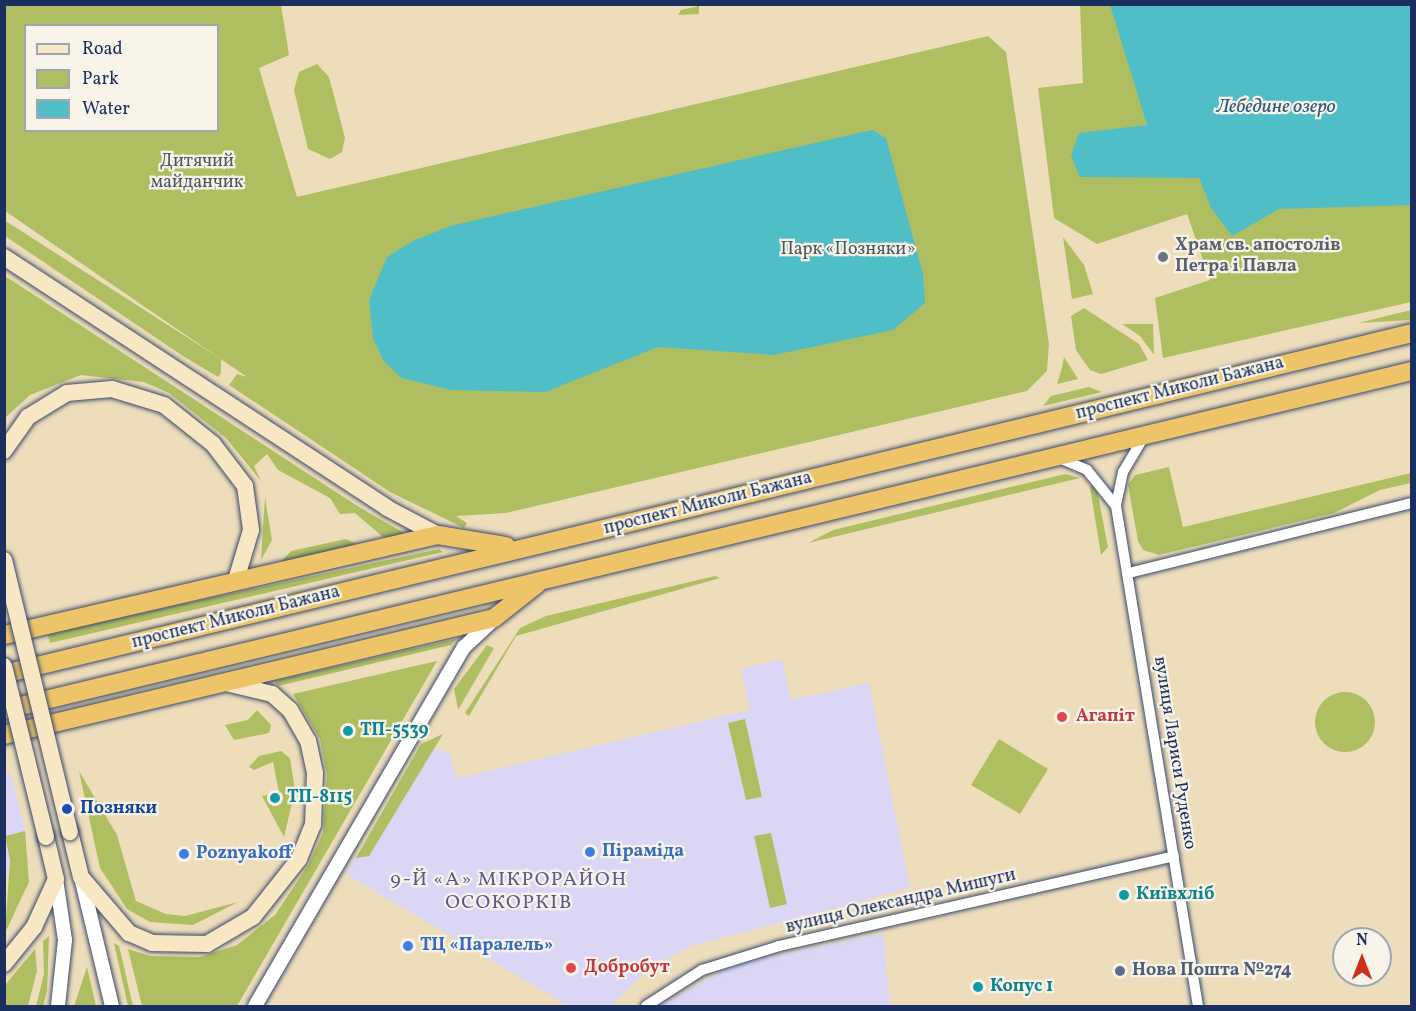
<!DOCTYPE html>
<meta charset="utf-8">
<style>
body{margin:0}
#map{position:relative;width:1416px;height:1011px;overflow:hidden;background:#edddbb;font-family:Vollkorn,serif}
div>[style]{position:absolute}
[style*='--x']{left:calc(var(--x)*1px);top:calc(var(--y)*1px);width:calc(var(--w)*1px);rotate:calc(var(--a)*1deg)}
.built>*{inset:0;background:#dcd6f6}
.green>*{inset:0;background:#afbe61}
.round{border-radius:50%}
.water>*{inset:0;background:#50bec7}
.roads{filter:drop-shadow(0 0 2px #3a496c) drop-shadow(0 0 2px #3a496c)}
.minor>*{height:10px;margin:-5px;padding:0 5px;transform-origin:5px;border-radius:5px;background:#fff}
.tertiary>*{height:14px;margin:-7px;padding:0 7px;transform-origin:7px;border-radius:7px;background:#fff}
.secondary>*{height:16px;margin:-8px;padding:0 8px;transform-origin:8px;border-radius:8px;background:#f8e7c3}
.trunk>*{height:18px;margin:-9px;padding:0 9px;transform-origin:9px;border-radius:9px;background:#eec469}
.bridges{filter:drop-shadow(0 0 2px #3a496c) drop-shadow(0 0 2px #3a496c)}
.secondary-bridge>*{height:16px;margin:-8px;padding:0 8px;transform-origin:8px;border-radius:8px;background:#f8e7c3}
.dots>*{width:16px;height:16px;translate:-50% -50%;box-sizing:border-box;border:3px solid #f7f3e8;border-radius:50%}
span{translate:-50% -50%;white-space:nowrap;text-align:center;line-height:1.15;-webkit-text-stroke:4.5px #f7f3e8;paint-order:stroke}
.park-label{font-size:18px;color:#475a5f}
.worship-label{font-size:18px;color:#5b616d;font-weight:700}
.left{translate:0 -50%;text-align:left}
.street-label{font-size:18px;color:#1b2f5e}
.health-label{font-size:18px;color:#be3a42;font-weight:700}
.culture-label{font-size:18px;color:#0d838f;font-weight:700}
.transit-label{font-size:18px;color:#164399;font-weight:700}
.shop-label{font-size:18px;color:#366cbe;font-weight:700}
.service-label{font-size:18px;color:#4e5e75;font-weight:700}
.water-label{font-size:20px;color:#2b5a7e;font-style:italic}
.neighbourhood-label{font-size:20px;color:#5d598f;letter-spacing:1.5px}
.frame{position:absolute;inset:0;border:6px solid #1b2f5e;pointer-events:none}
.legend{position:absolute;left:24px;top:24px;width:195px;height:108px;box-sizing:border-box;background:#f7f3e8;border:2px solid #9fa5b1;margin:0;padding:8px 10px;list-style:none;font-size:18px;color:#1b2f5e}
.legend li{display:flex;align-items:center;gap:12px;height:30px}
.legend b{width:30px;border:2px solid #9fa5b1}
.north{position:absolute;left:1332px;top:927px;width:60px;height:60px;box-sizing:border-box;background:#f7f3e8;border:2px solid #9fa5b1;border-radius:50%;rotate:0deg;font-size:16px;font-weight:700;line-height:24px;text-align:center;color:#1b2f5e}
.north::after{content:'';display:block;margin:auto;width:21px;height:27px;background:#c8321e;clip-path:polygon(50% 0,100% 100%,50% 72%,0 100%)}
</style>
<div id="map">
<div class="built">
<div style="clip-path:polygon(782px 659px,791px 700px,869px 683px,910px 888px,691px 946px,649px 969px,610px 1006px,568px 1006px,346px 874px,421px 747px,449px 752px,457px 778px,750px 710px,741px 669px)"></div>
<div style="clip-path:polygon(11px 774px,25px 831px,5px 836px,10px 860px,5px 885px,5px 775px)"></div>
<div style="clip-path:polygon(883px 933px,890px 1006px,659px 1006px,734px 964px)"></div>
</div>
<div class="green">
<div style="clip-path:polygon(evenodd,4px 5px,281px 5px,289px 55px,259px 68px,297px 197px,988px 36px,1006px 52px,1049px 344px,1047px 371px,1027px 391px,506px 513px,456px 516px,467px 523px,464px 528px,390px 492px,229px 385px,237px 374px,247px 377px,5px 211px,4px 5px,26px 26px,218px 26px,218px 130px,26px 130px,26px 26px)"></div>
<div style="clip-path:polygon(1080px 5px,1411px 5px,1411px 302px,1163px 358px,1155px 298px,1210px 280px,1187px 214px,1097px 244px,1054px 218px,1038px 88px,1083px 83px)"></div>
<div style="clip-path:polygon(699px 6px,699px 14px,678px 15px,681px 10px)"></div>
<div style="clip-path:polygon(317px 64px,329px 77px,345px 138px,342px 152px,330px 159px,308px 149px,294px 90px,299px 72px)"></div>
<div style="clip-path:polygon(4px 220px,221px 359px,221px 373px,218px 377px,183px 356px,5px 236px)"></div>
<div style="clip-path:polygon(1063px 237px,1084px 265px,1093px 294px,1072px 299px)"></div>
<div style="clip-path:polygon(5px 276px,359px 507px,406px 534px,384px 538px,355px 513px,340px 514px,330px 498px,278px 470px,267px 454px,254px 466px,261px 481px,226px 438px,169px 393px,144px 382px,81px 375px,30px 395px,5px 418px)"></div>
<div style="clip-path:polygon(1084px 308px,1139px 344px,1148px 360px,1101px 374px,1090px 370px,1076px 350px,1071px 316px)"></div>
<div style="clip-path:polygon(1411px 310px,1411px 320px,1358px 323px)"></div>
<div style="clip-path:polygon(1122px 324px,1153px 324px,1154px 355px,1140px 336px)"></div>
<div style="clip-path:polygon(1064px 357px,1078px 379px,1057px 384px,1062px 368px)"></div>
<div style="clip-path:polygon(1089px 387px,1102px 392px,1043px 406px,1051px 396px)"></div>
<div style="clip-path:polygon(1169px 467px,1183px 527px,1411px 473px,1411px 483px,1380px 490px,1334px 513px,1159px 555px,1143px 550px,1138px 541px,1128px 485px,1135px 475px)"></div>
<div style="clip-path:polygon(1065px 474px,1080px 478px,808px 543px,833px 530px)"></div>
<div style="clip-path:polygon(1096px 485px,1108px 547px,1101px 555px,1090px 487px)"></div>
<div style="clip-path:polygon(265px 497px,272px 540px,261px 560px)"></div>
<div style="clip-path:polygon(346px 539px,359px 545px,279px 564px,291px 551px)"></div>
<div style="clip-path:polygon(439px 549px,443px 552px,50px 643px,47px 633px)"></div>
<div style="clip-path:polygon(715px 576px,720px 578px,516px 636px,469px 716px,465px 713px,520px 628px,546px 616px)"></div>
<div style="clip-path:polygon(456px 639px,451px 645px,278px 686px,274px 681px)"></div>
<div style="clip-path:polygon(487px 645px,494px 648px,458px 710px,454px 689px)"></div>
<div style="clip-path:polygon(437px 661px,237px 1006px,142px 1006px,128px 949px,150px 956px,200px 957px,237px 945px,275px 915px,309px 864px,323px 833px,327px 775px,320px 739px,293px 694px)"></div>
<div class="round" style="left:1315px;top:692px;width:60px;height:60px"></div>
<div style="clip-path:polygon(257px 710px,271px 725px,269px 733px,234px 740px,225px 725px,248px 720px)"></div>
<div style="clip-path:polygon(745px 719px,762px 797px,746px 800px,728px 723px)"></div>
<div style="clip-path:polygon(443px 734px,369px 856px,356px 858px,421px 744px)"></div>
<div style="clip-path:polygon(999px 739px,1048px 769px,1020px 814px,971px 785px)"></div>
<div style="clip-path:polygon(281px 751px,290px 758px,295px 790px,284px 837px,262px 796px,279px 792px,273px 762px,254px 770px,249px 767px,259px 756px)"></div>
<div style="clip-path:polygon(79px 771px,117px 835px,136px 901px,166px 914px,185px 916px,238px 902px,193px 925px,150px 922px,127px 909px,100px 868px)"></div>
<div style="clip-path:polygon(25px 831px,29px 882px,5px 933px,10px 860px,5px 836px)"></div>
<div style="clip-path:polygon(771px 833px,787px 904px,770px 908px,754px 836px)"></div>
<div style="clip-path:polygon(49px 936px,47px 991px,43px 1006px,36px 1006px,44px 974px,43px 941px)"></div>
<div style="clip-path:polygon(114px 943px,119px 946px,133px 1006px,128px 1006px)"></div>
<div style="clip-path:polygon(35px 949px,37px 971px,28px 1006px,5px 1006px,5px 985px)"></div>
<div style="clip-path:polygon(87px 967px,96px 1006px,74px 1006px)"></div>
</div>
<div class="water">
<div style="clip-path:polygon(1110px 5px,1411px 5px,1411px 205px,1279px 209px,1232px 236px,1211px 208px,1199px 178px,1080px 177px,1071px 156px,1079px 133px,1147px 125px)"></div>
<div style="clip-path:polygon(872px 130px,886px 138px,923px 274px,925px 303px,893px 330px,774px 355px,658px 347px,545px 392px,451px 390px,401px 378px,383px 360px,373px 338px,369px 300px,387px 257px,413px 241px,450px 226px)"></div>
</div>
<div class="roads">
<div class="minor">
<div style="--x:1059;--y:458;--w:30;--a:23"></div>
<div style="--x:1087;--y:470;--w:46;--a:51.1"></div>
<div style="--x:1116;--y:506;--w:507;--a:80.69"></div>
<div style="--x:1116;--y:505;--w:34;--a:-78"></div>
<div style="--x:1123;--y:472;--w:43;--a:-59.3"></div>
<div style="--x:1129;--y:573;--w:292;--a:-13.9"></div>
<div style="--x:646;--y:1006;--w:67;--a:-32.7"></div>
<div style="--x:702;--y:970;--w:81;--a:-17.3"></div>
<div style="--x:779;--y:946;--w:405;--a:-12.8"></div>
</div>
<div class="tertiary">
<div style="--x:81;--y:877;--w:133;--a:76.5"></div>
<div style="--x:56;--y:879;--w:62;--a:81.6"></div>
<div style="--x:65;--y:940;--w:66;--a:96.1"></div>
<div style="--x:255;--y:1006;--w:415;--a:-59.8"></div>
<div style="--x:464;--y:647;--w:41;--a:-43"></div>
</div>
<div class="secondary">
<div style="--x:4;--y:257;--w:458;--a:33.2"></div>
<div style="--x:387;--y:508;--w:58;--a:27.9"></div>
<div style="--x:4;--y:451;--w:42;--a:-54.8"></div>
<div style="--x:28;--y:417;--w:46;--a:-31.6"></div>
<div style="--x:67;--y:393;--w:45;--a:-5.1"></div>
<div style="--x:112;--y:389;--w:54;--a:17.1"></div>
<div style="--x:164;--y:405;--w:63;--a:38.5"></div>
<div style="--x:213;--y:444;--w:53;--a:52.7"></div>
<div style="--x:245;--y:486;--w:44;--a:82.2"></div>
<div style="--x:251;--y:530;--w:52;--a:106.7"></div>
<div style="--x:70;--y:832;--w:46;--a:76.3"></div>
<div style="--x:81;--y:877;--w:74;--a:49.4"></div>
<div style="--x:129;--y:933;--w:25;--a:23"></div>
<div style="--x:152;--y:943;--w:55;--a:1"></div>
<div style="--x:207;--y:944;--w:53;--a:-30.4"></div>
<div style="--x:253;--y:917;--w:74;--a:-51.6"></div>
<div style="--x:299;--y:859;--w:37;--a:-68"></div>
<div style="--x:313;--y:825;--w:52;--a:-87.8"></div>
<div style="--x:315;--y:773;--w:33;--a:-102"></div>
<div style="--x:308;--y:741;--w:36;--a:-120"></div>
<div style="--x:290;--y:710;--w:24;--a:-138"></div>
<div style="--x:272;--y:694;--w:46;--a:-166.3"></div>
<div style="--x:4;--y:964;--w:48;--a:-51"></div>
<div style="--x:34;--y:927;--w:53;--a:-65.4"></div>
<div style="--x:56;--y:879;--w:43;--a:-103.4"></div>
</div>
<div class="trunk">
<div style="--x:4;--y:635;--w:445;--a:-13"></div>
<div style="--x:438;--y:535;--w:69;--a:9.2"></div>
<div style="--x:4;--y:674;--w:1449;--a:-13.61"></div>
<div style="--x:4;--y:710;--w:1448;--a:-13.54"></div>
<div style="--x:4;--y:735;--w:504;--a:-13.43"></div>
<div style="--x:494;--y:618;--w:55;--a:-38.3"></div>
</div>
</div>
<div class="bridges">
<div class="secondary-bridge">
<div style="--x:4;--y:560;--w:280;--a:76.4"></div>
<div style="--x:4;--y:666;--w:176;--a:76.2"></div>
</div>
</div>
<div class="dots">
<div style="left:1163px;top:257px;background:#6b7280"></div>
<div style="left:1062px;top:717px;background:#e0444e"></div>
<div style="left:348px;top:731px;background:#0f9aa8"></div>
<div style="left:275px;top:798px;background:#0f9aa8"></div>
<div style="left:67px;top:809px;background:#1a4fb4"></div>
<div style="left:590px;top:852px;background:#3f7fe0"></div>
<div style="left:184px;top:854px;background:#3f7fe0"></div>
<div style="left:1124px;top:895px;background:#0f9aa8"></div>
<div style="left:408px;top:946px;background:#3f7fe0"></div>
<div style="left:571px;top:968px;background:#e0444e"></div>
<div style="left:1120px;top:971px;background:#5c6f8a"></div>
<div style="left:978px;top:987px;background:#0f9aa8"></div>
</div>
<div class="park-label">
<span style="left:197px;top:173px">Дитячий<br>майданчик</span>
<span style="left:848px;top:250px">Парк «Позняки»</span>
</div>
<div class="worship-label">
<span class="left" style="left:1175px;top:257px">Храм св. апостолів<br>Петра і Павла</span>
</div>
<div class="street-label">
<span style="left:1180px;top:389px;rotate:-14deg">проспект Миколи Бажана</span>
<span style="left:708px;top:504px;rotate:-14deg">проспект Миколи Бажана</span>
<span style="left:236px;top:618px;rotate:-14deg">проспект Миколи Бажана</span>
<span style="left:1174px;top:753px;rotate:81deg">вулиця Лариси Руденко</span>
<span style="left:901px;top:902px;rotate:-13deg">вулиця Олександра Мишуги</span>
</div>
<div class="health-label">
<span class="left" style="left:1076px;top:717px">Агапіт</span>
<span class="left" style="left:584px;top:968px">Добробут</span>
</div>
<div class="culture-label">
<span class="left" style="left:360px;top:731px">ТП-5539</span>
<span class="left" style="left:287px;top:798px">ТП-8115</span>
<span class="left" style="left:1136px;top:895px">Київхліб</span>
<span class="left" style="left:990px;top:987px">Копус 1</span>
</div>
<div class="transit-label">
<span class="left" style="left:80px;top:809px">Позняки</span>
</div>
<div class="shop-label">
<span class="left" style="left:602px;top:852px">Піраміда</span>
<span class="left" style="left:196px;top:854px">Poznyakoff</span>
<span class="left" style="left:420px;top:946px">ТЦ «Паралель»</span>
</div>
<div class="service-label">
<span class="left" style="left:1132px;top:971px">Нова Пошта №274</span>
</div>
<div class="water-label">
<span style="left:1276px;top:107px">Лебедине озеро</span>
</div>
<div class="neighbourhood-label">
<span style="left:509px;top:892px">9-Й «А» МІКРОРАЙОН<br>ОСОКОРКІВ</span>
</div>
<div class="frame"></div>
<ul class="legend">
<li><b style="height:8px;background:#f8e7c3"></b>Road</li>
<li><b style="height:16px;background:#afbe61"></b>Park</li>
<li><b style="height:16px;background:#50bec7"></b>Water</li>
</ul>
<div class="north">N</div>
</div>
